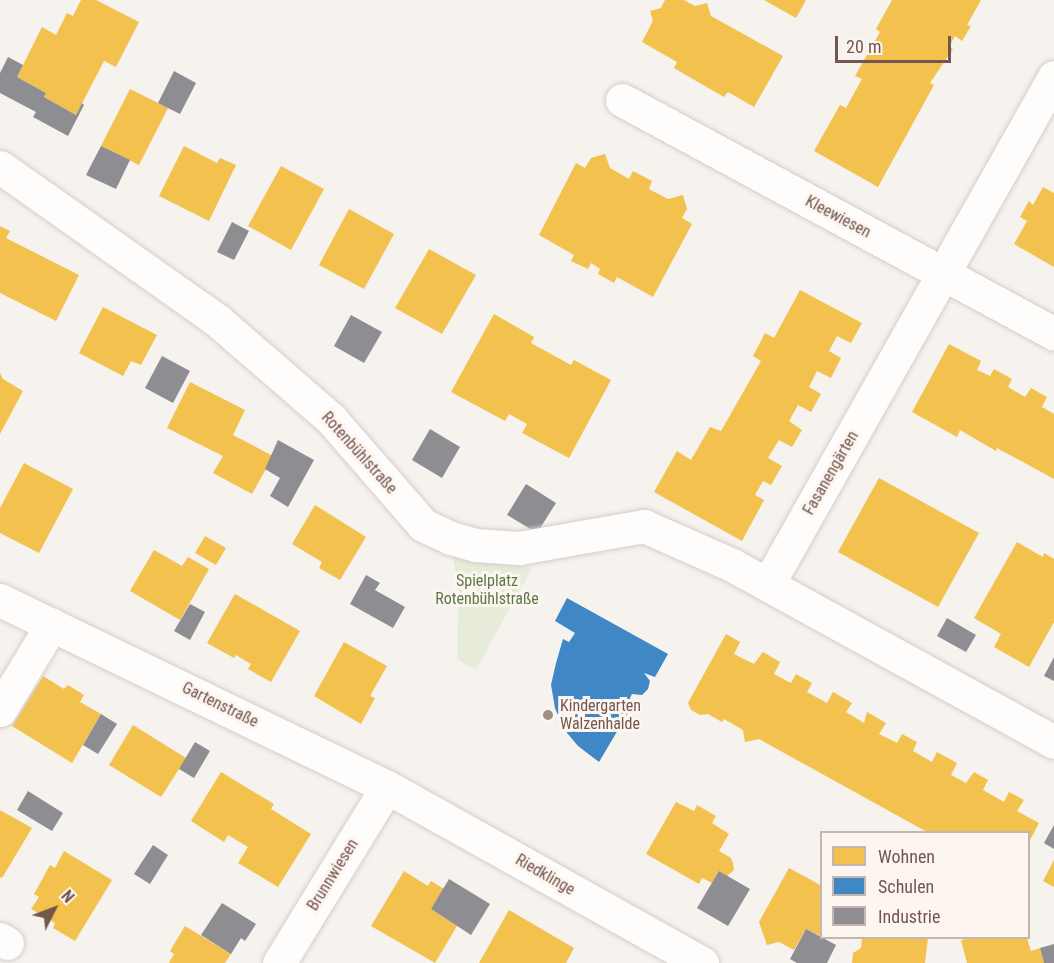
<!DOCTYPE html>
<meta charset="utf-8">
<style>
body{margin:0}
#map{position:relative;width:1054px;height:963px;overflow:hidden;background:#f6f2ed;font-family:"Roboto Condensed",sans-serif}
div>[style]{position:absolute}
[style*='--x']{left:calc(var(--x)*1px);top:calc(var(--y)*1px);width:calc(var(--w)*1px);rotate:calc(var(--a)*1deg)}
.green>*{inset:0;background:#e6ecd9}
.homes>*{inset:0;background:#f2c14e}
.schools>*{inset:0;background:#3f88c5}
.industry>*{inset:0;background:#8d8d92}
.roads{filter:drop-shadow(0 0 2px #d5ceca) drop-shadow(0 0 2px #d5ceca)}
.street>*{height:33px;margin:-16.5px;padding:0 16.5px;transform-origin:16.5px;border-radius:16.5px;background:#fefdfc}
.dots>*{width:16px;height:16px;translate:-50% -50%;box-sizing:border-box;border:3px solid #fdf6f0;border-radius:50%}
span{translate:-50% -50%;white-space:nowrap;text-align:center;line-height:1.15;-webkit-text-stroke:6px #fdf6f0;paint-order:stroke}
.street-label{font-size:16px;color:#73574f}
.park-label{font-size:16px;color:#5d7749}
.poi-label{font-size:16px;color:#73574f}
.left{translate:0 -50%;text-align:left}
.legend{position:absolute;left:820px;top:831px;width:210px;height:108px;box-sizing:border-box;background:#fdf6f0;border:2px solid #c6b6b0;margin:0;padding:8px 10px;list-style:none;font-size:18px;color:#73574f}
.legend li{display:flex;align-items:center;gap:12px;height:30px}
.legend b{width:30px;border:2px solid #c6b6b0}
.north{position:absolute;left:24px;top:879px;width:60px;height:60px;-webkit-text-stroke:4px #fdf6f0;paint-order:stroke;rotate:48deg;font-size:16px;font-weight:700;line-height:24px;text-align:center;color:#73574f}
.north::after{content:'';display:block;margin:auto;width:21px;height:27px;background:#73574f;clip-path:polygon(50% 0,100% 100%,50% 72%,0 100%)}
.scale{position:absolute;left:835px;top:36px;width:116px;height:27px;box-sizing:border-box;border:3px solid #73574f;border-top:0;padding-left:8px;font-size:18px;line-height:21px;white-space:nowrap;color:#73574f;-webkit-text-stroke:4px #fdf6f0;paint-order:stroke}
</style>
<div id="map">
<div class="green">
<div style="clip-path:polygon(453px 557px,532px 568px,476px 670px,457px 659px,459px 592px)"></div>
</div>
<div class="homes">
<div style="clip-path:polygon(81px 0,96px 0,139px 22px,116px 67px,104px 61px,76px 115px,44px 97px,46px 93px,17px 77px,42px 27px,56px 35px,67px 13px,73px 16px)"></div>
<div style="clip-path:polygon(665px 0,684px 0,695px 6px,707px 3px,711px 16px,783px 56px,754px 107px,728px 92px,724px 97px,691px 78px,674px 68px,677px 62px,642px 42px,653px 21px,650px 11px,661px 8px)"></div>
<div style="clip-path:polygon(764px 0,806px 0,796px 18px)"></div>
<div style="clip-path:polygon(892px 0,981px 0,967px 25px,971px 26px,962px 41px,955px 36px,949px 47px,953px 49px,930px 83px,934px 85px,878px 187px,814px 151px,840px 105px,846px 108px,862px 79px,855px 76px,880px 32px,876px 29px)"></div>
<div style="clip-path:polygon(130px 89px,168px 108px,139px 165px,101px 146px)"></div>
<div style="clip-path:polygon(184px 146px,217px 163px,220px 158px,236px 165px,209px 221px,159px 196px)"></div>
<div style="clip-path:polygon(605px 154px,610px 168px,629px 179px,633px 171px,652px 181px,649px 189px,668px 199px,683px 195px,687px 209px,682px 218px,692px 224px,653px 297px,617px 277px,614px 283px,598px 274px,600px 269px,591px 263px,588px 269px,571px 261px,574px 255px,539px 235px,576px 163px,585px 168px,591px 158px)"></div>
<div style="clip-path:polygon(281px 166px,324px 189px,291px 250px,248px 226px)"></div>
<div style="clip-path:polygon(1043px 187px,1054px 193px,1054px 267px,1014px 244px,1027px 221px,1020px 217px,1029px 201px,1033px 205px)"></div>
<div style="clip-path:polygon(349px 209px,394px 234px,364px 289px,319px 265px)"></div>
<div style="clip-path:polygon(0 226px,10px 231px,6px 238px,79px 275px,56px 321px,0 293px)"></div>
<div style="clip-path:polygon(429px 249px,476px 275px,442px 334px,395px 308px)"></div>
<div style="clip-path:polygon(800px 290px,862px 323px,851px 343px,837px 336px,829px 351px,841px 358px,831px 378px,817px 371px,809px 387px,821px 394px,811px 412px,798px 405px,789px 421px,802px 430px,792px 447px,779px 440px,768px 458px,782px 466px,771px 485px,763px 481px,755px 495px,764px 500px,742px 541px,654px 492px,677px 451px,691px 460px,710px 427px,721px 431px,761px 361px,753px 356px,765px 333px,774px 338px)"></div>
<div style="clip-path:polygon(103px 307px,157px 335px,141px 365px,131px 361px,123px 376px,79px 353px)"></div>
<div style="clip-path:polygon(494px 314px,534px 337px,531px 343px,571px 365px,574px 360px,611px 380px,569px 458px,522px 433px,527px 424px,509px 414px,505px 421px,451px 392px)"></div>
<div style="clip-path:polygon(949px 344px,981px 361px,977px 370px,990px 376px,994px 369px,1012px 379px,1008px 387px,1025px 397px,1031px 388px,1047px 397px,1042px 407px,1054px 414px,1054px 479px,997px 448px,996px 451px,960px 430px,957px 437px,912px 412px)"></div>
<div style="clip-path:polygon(0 373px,3px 379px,23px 391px,0 434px)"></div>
<div style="clip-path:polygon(190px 382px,245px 410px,233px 435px,273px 456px,252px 494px,213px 473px,223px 456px,167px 428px)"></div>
<div style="clip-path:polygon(24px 463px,73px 489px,39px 553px,0 533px,0 508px)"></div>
<div style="clip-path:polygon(879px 478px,979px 533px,938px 607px,838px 552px)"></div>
<div style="clip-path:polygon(315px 505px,366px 537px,340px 580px,319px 568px,322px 562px,292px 544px)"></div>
<div style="clip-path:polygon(205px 536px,226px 548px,216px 565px,195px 553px)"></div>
<div style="clip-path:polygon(1017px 542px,1043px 557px,1044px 553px,1054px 559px,1054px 622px,1029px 667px,994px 647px,1001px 634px,974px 618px)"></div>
<div style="clip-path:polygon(154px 550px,182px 566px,188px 557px,209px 569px,180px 620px,130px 591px)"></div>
<div style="clip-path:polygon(235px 594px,300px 631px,271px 682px,248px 669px,251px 664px,236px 655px,234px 658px,207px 643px)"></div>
<div style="clip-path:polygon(726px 634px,740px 642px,734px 654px,754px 664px,763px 652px,780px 662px,774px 674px,791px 683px,796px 674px,812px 683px,807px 692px,827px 703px,833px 692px,852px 703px,846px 712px,864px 723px,867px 712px,886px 723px,879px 734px,897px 743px,902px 734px,917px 742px,913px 751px,932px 762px,937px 752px,957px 763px,951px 775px,966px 783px,974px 772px,988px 780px,983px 790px,1004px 802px,1009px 792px,1024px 800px,1017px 811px,1039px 823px,1029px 842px,1029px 832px,927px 832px,759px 739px,745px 742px,743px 730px,724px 719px,722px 722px,708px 714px,700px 715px,691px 710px,688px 703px)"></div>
<div style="clip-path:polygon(344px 642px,387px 666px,370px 696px,375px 698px,361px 724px,314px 696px)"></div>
<div style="clip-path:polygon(43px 676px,64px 689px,68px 685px,84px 695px,80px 702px,101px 714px,72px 763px,12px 726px)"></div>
<div style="clip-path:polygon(133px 725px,186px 758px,161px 797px,109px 765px)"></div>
<div style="clip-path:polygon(221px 772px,274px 804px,271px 809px,311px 834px,278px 887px,238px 863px,248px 847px,228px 835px,224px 842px,191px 821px)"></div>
<div style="clip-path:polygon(676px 802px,694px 811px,697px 805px,716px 816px,712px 823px,729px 834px,719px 851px,731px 858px,733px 863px,734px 870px,727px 876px,719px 871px,712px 883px,702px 878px,699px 884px,646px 854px)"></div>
<div style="clip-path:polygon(0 810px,32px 828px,2px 878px,0 877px)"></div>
<div style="clip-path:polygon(64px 851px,112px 880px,75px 941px,53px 928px,55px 923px,31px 909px,39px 897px,34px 894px,50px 865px,55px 868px)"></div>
<div style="clip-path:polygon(1054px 860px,1054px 887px,1043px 881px)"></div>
<div style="clip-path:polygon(789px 868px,822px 886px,822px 934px,820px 936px,806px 929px,794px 950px,779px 942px,767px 945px,759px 922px)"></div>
<div style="clip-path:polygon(404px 871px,428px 886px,431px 881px,444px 889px,431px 909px,457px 926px,435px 963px,371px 926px)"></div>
<div style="clip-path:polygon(509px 910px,574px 948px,566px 963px,479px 963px)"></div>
<div style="clip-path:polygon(185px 926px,231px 954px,225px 963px,169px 963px,174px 954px,170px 951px)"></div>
<div style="clip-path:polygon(862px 938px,928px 938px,925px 963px,852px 963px,853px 953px,861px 948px)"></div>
<div style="clip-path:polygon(970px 938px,1027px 938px,1031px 951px,1040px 948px,1044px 963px,967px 963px,961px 940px)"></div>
</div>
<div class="schools">
<div style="clip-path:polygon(567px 598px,668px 654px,655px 677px,644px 673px,650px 681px,648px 689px,642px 695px,632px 694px,624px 710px,628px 713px,599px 762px,578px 746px,563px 728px,555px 708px,551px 685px,556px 663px,563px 639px,569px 642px,575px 633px,555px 621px)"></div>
</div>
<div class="industry">
<div style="clip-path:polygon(8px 57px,23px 65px,17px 77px,46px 93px,44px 97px,76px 115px,82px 103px,84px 105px,68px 136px,33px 117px,36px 112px,0 93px,0 73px)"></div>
<div style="clip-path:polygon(174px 71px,196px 83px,180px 114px,158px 103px)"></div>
<div style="clip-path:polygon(101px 146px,130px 160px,116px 189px,86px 175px)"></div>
<div style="clip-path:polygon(232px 222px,249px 231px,234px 260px,217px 252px)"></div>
<div style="clip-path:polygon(351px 315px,382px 332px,364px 363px,334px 346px)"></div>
<div style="clip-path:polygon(162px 356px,190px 371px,173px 403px,145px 388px)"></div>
<div style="clip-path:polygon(430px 429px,460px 447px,442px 478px,412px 460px)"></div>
<div style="clip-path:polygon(278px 440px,314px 460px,288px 507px,270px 496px,280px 478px,265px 469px)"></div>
<div style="clip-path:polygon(526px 484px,556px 503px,537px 533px,507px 515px)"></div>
<div style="clip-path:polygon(366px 575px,380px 583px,375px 590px,405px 607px,393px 628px,350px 604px)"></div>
<div style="clip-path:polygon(190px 604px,205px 612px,190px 640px,174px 631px)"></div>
<div style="clip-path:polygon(947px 618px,976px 635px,966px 652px,937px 636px)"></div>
<div style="clip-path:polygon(1054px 657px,1054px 681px,1044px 676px)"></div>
<div style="clip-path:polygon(101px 714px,117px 724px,98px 754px,83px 745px)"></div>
<div style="clip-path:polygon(195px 742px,210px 751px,194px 778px,179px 769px)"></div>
<div style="clip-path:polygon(28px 791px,63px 813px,52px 831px,17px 810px)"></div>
<div style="clip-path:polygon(1054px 825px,1054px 849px,1044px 843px)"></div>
<div style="clip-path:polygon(153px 845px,168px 855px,150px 884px,134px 874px)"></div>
<div style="clip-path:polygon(719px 871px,750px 889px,728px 926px,697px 908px)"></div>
<div style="clip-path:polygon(449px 879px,490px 904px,471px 935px,431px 909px)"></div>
<div style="clip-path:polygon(222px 903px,256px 924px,245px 941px,241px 938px,231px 954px,201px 935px)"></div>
<div style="clip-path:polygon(806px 929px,836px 945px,827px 963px,797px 963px,790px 959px)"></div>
<div style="clip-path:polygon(1054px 944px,1054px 963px,1044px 963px,1040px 948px)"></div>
</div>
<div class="roads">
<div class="street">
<div style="--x:622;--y:100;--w:491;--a:28.4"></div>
<div style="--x:0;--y:167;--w:267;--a:35.2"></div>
<div style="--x:218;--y:321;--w:150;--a:40.9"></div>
<div style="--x:331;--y:419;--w:140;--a:49"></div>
<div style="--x:423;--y:525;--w:31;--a:25"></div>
<div style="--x:451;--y:538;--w:26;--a:16"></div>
<div style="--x:476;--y:545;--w:43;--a:4"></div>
<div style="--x:519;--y:548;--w:127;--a:-10"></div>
<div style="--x:644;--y:526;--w:96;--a:23.9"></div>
<div style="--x:732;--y:565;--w:367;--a:28.8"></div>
<div style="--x:768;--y:584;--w:582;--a:-60.57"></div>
<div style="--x:0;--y:600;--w:430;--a:25.8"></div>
<div style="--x:387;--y:787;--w:361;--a:29.2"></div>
<div style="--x:0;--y:710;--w:100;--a:-58.8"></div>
<div style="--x:0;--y:939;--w:8;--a:30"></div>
<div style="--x:279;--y:963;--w:206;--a:-58.5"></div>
</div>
</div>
<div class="dots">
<div style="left:548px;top:715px;background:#a18d86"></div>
</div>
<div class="street-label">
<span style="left:838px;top:217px;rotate:28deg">Kleewiesen</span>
<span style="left:359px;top:453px;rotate:48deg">Rotenbühlstraße</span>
<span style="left:831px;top:473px;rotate:-60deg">Fasanengärten</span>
<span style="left:220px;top:705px;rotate:26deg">Gartenstraße</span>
<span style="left:333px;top:875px;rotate:-58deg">Brunnwiesen</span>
<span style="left:545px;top:875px;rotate:30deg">Riedklinge</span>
</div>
<div class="park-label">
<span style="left:487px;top:590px">Spielplatz<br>Rotenbühlstraße</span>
</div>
<div class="poi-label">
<span class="left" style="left:560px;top:715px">Kindergarten<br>Walzenhalde</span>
</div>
<ul class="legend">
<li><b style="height:16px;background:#f2c14e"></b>Wohnen</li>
<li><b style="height:16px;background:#3f88c5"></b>Schulen</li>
<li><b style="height:16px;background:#8d8d92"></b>Industrie</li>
</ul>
<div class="north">N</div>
<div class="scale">20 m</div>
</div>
